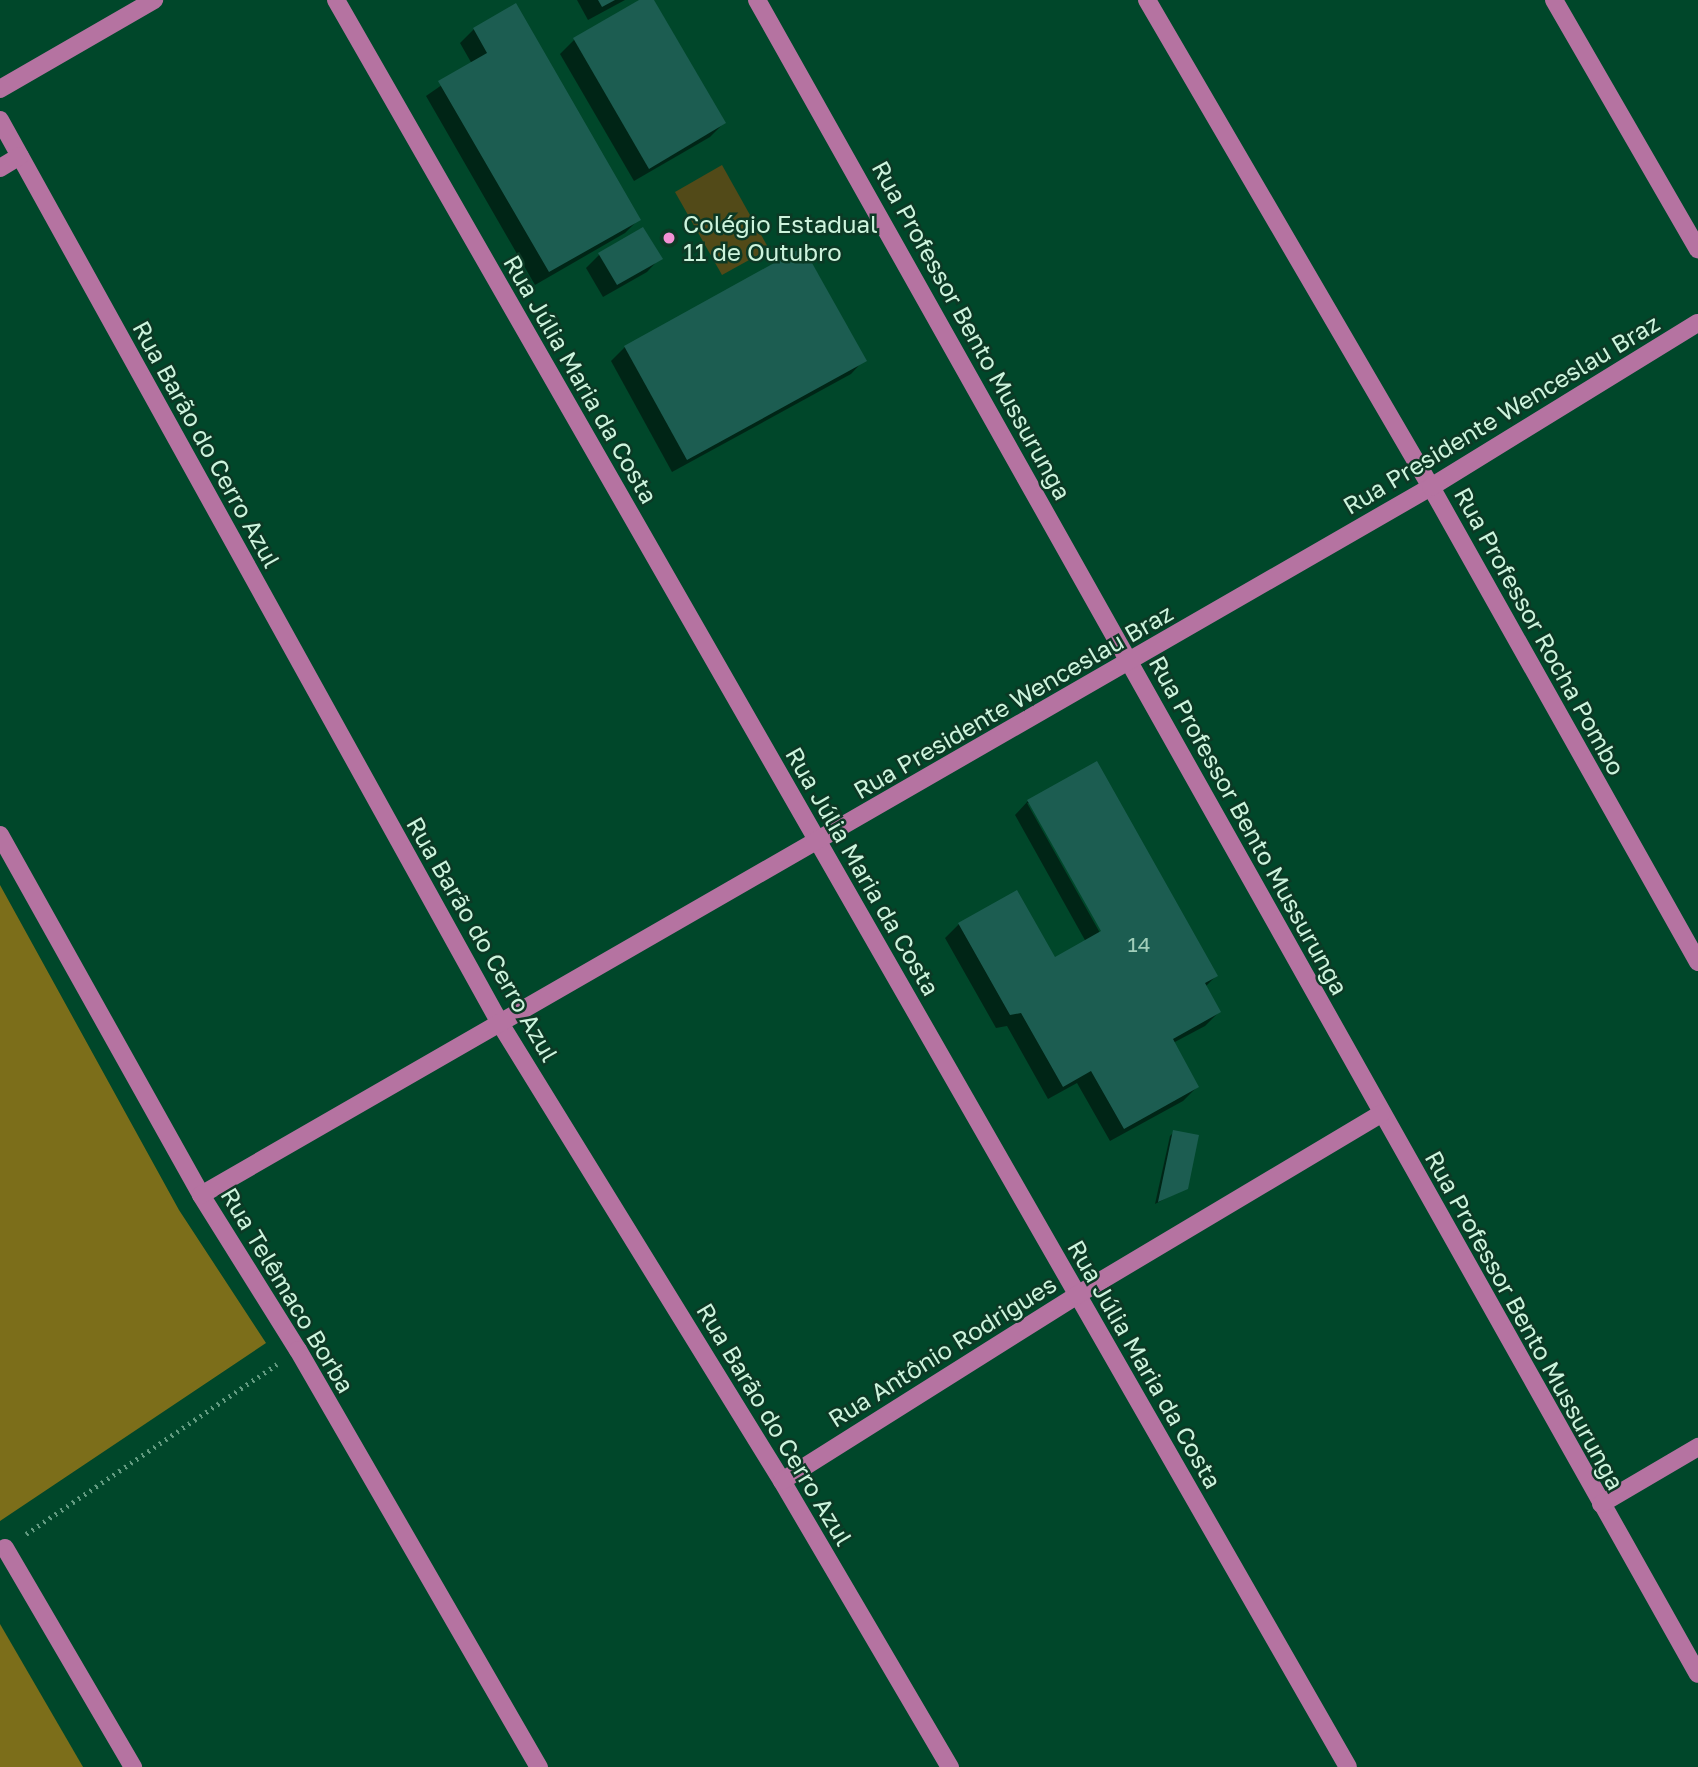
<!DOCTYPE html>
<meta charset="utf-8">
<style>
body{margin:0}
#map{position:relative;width:1698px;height:1767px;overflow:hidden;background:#00472a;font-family:"Golos Text",sans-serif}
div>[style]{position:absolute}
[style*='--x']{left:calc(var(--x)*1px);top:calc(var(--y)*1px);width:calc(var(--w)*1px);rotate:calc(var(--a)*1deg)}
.green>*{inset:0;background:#524a18}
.forest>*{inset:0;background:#7c6e1a}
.shadow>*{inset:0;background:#0007}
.building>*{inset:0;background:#1c5d51}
.path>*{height:4.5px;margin-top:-2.25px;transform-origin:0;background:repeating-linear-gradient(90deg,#639b81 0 2px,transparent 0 7px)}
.minor>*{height:18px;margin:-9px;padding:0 9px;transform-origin:9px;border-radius:9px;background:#b573a1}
.dots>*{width:19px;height:19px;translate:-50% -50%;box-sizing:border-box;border:4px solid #0c3925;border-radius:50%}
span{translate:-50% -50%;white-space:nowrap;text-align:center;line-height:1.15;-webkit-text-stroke:5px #0c3925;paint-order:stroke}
.number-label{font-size:21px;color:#a1ceba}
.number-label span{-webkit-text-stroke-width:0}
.poi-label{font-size:24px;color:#cdf4dd}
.left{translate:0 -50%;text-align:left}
.street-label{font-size:24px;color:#cdf4dd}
</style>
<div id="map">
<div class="green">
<div style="clip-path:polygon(722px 165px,769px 249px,722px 275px,675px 192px)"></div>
</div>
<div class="forest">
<div style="clip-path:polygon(0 885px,179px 1210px,266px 1343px,0 1521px)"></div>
<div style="clip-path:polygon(0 1624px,83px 1767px,0 1767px)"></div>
</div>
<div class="shadow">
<div style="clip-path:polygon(577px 0,625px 0,588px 20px)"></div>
<div style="clip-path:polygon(642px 0,652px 0,724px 123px,710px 137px,634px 181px,560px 54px,574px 40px)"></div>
<div style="clip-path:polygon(474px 29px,639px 219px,625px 233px,535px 285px,426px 96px,472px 64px,460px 43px)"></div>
<div style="clip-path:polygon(802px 249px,864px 360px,851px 374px,672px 472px,611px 361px,625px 347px)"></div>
<div style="clip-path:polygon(599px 255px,660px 258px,647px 272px,603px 297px,586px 268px)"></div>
<div style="clip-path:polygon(evenodd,1097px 763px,1216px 976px,1205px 987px,1219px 1012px,1205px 1026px,1173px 1043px,1197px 1087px,1183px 1101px,1110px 1141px,1077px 1083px,1048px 1099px,1007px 1026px,996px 1028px,945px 938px,959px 924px,1017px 892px,1054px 960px,1086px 942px,1015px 815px,1028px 801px,1097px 763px,1027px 803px,1031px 803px,1107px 938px,1104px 940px,1027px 803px)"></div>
<div style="clip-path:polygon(1174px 1132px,1186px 1188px,1155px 1204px,1170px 1136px)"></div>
</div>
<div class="building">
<div style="clip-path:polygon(598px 0,615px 0,602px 7px)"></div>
<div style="clip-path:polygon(639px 0,654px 0,726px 123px,649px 169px,573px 38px)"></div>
<div style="clip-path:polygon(516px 3px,641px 220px,549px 272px,438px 81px,487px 53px,473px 28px)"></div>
<div style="clip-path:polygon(643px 227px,663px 259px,617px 285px,598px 253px)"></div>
<div style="clip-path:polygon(803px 247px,867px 361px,687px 460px,624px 346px)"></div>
<div style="clip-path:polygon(1097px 761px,1218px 976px,1205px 983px,1221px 1012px,1173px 1039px,1199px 1087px,1124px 1129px,1091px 1071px,1063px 1087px,1021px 1013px,1010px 1015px,958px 923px,1017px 890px,1055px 957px,1101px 931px,1027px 800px)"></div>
<div style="clip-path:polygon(1173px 1130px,1199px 1135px,1188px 1189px,1158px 1202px)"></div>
</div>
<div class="path">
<div style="--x:26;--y:1534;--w:303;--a:-34.1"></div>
</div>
<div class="minor">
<div style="--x:336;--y:0;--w:2036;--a:60.2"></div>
<div style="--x:757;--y:0;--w:1920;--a:60.66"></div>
<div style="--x:1147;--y:0;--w:564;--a:59.75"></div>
<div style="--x:1431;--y:487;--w:545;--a:60.66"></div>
<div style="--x:1554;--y:0;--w:288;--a:60"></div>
<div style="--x:0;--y:89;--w:178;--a:-30"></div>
<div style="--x:0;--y:120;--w:1034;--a:61.03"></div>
<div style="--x:501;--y:1025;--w:536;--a:58.36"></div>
<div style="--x:782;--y:1481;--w:332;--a:59.6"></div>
<div style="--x:0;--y:168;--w:23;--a:-31"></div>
<div style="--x:0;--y:835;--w:412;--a:60.8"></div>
<div style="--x:201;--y:1195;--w:183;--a:58"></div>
<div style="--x:298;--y:1350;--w:482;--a:60"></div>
<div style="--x:201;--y:1195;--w:1419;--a:-29.93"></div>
<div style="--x:1431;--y:487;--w:313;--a:-31.6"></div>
<div style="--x:782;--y:1481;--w:349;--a:-32.2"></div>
<div style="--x:1077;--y:1295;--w:354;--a:-30.8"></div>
<div style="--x:1601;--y:1504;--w:113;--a:-30.4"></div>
<div style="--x:5;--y:1548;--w:254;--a:59.7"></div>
</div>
<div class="dots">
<div style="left:669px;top:238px;background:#f391d5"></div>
</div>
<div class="number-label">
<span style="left:1139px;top:944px">14</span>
</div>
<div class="poi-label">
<span class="left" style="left:683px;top:238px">Colégio Estadual<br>11 de Outubro</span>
</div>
<div class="street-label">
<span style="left:972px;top:330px;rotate:61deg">Rua Professor Bento Mussurunga</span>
<span style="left:581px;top:379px;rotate:60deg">Rua Júlia Maria da Costa</span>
<span style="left:1501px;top:414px;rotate:-31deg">Rua Presidente Wenceslau Braz</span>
<span style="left:207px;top:444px;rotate:61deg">Rua Barão do Cerro Azul</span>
<span style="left:1540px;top:631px;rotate:61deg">Rua Professor Rocha Pombo</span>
<span style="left:1013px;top:701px;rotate:-30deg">Rua Presidente Wenceslau Braz</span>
<span style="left:1249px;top:825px;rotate:61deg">Rua Professor Bento Mussurunga</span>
<span style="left:863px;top:871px;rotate:60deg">Rua Júlia Maria da Costa</span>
<span style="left:483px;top:939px;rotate:60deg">Rua Barão do Cerro Azul</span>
<span style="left:288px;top:1290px;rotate:59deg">Rua Telêmaco Borba</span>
<span style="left:1525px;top:1320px;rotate:61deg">Rua Professor Bento Mussurunga</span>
<span style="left:942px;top:1351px;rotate:-32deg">Rua Antônio Rodrigues</span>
<span style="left:1145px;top:1364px;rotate:60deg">Rua Júlia Maria da Costa</span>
<span style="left:775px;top:1424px;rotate:59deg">Rua Barão do Cerro Azul</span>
</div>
</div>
